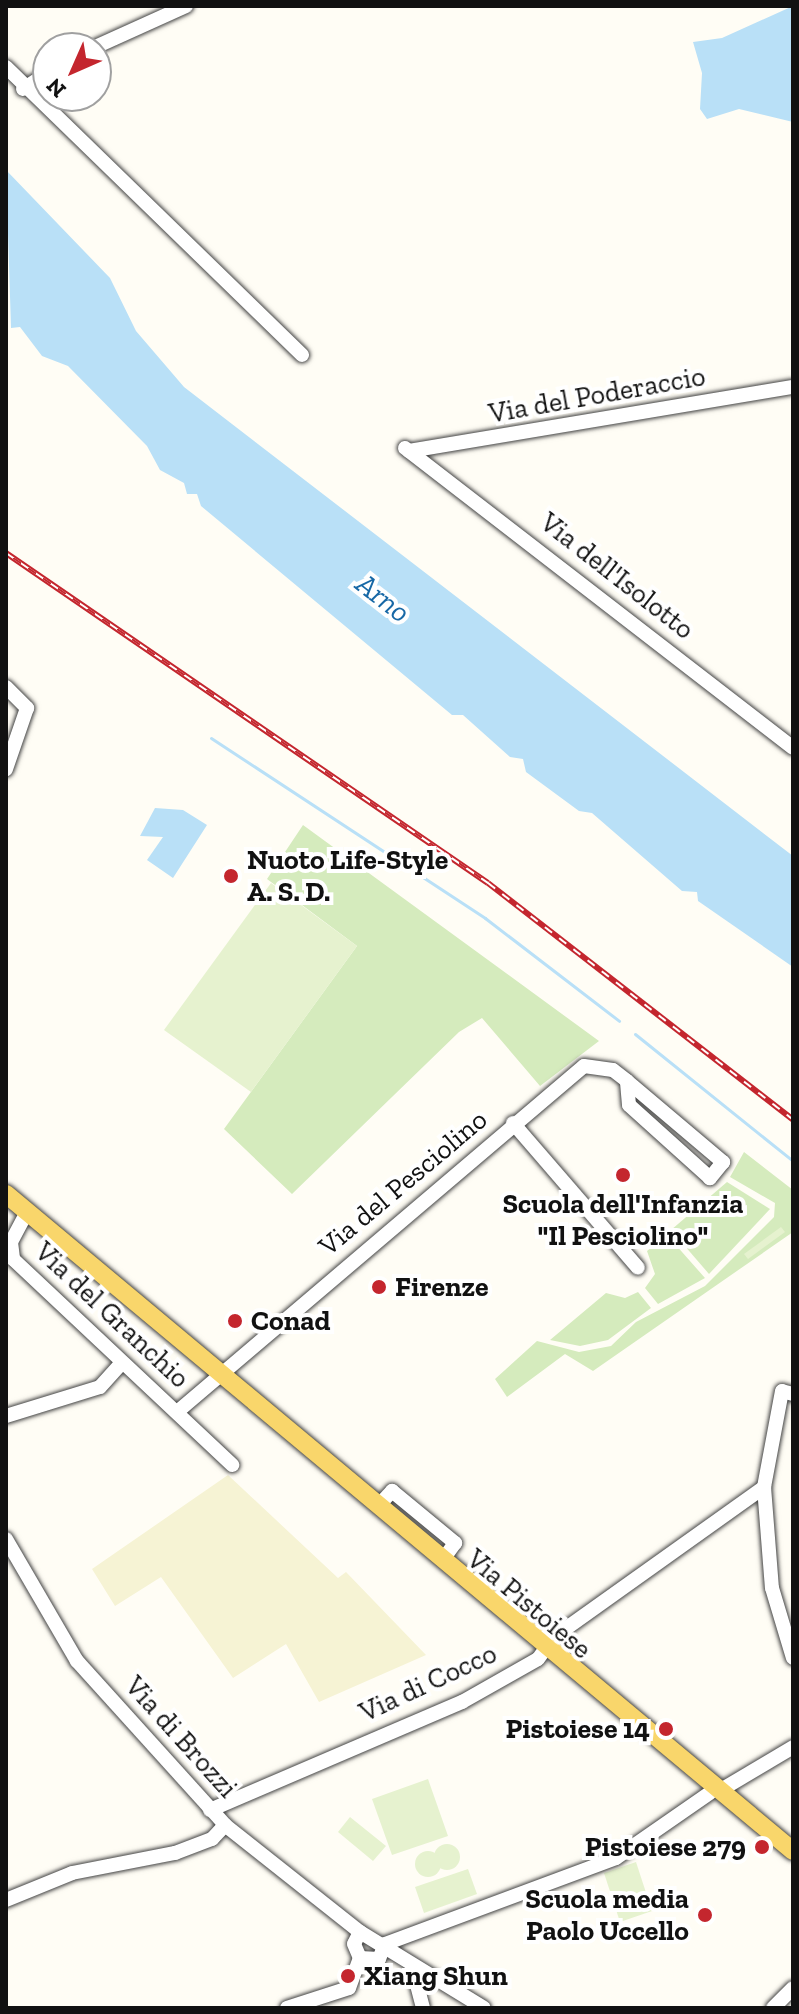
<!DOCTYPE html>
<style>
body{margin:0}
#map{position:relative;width:799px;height:2014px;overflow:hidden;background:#fffdf5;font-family:"Zilla Slab",serif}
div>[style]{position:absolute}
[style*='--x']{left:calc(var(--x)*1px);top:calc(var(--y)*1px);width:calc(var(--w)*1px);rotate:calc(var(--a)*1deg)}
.farmland>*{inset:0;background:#f6f3d4}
.green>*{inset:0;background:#d5ebbd}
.pitch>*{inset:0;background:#e6f2cf}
.round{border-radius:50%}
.water>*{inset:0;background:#b9e0f7}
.stream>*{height:3px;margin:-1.5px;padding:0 1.5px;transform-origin:1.5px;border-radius:1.5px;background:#b9e0f7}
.roads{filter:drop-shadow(0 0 2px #444) drop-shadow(0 0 2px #444)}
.minor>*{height:14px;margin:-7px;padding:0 7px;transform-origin:7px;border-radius:7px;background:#fff}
.major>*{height:18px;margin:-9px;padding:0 9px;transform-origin:9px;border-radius:9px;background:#f9d66b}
.rail>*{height:6px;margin-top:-3px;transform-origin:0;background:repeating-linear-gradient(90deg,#fff 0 9px,#c4262e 0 18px);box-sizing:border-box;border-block:2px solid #c4262e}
.dots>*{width:22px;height:22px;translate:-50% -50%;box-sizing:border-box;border:4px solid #fff;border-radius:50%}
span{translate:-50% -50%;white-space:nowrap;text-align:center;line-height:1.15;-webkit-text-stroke:8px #fff;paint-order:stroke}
.street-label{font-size:28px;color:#111}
.poi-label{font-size:28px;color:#111;font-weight:700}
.left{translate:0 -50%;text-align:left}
.right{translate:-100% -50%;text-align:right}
.water-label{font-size:30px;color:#1768a6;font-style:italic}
.frame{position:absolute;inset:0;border:8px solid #111;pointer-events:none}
.north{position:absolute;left:32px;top:32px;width:80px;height:80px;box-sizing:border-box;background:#fff;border:2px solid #a0a0a0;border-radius:50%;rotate:225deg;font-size:22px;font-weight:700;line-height:32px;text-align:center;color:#111}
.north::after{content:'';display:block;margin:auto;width:28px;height:36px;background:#c4262e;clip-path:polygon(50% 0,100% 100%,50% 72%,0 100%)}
</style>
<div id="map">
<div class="farmland">
<div style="clip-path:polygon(228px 1475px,338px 1578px,346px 1572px,426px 1655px,319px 1702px,286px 1644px,233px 1678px,161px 1577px,115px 1606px,92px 1569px)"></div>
</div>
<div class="green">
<div style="clip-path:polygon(303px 825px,599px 1041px,540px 1086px,482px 1018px,459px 1032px,292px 1194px,224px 1129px,357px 946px,267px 879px)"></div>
<div style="clip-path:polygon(744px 1152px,793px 1190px,793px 1232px,593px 1371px,565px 1354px,507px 1397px,495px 1379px,537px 1341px,579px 1352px,611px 1346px,636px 1322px,705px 1286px,774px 1217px,775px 1203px,730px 1177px)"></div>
<div style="clip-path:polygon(727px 1182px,770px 1209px,709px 1274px,671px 1230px)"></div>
<div style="clip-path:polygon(667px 1235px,705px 1278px,658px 1304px,645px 1288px,655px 1274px,647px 1251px)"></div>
<div style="clip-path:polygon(638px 1292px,651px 1308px,608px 1340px,580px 1346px,550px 1340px,606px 1293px,625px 1298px)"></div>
</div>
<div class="pitch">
<div style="clip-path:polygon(271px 883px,357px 946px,251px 1092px,164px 1030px)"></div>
<div style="clip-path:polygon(781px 1227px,785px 1232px,748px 1259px,744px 1254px)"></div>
<div style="clip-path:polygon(428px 1779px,448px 1836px,392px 1855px,372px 1799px)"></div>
<div style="clip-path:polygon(350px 1817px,386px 1846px,373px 1861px,338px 1832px)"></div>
<div class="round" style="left:434px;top:1844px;width:26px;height:26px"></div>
<div class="round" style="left:415px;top:1851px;width:26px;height:26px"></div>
<div style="clip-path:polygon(636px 1862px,652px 1911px,620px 1922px,604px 1873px)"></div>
<div style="clip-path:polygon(468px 1869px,477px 1894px,424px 1913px,415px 1887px)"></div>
</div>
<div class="water">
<div style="clip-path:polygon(793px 6px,793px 122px,739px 109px,707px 119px,700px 109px,702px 73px,693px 42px,722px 38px)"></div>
<div style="clip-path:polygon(6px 170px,110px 278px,136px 331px,184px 387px,793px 856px,793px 967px,698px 901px,697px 892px,682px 891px,592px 813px,579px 811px,526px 772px,523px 759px,510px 757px,463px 715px,452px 715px,201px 506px,197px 494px,187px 494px,184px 483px,160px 470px,147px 446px,68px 366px,42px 356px,20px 327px,11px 328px)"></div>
<div style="clip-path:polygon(155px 808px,183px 810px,207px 825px,173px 878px,147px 860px,163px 837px,140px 836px)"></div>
</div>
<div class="stream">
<div style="--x:211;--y:738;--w:328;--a:33.3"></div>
<div style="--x:485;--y:918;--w:169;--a:37.5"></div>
<div style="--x:635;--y:1034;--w:203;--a:38.8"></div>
</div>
<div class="roads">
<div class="minor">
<div style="--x:93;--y:48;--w:102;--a:-24.3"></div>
<div style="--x:6;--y:67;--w:413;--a:44.2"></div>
<div style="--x:23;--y:89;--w:30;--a:-33"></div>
<div style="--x:405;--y:448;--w:490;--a:37.7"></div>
<div style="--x:409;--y:451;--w:389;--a:-9.5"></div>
<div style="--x:6;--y:687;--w:30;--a:45"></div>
<div style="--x:27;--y:708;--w:65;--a:109"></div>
<div style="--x:513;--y:1123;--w:191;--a:49.2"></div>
<div style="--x:27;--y:1212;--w:34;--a:118"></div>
<div style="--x:11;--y:1242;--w:17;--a:83"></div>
<div style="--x:13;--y:1259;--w:301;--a:43.2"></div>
<div style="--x:793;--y:1394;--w:11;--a:-165"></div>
<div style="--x:782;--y:1391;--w:98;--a:100.6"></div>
<div style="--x:764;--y:1487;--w:101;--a:85.5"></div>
<div style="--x:772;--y:1588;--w:73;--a:73.3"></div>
<div style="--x:177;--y:1412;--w:534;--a:-40.37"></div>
<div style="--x:584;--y:1066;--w:29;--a:8"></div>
<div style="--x:613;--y:1070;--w:18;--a:38"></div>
<div style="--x:627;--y:1081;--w:126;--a:40.2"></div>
<div style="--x:723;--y:1162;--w:21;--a:129"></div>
<div style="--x:710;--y:1178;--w:109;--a:-138"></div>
<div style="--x:629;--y:1105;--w:24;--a:-95"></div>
<div style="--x:6;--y:1416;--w:98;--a:-17.1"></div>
<div style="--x:100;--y:1387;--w:31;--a:-48"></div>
<div style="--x:380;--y:1504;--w:18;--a:-47"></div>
<div style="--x:392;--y:1491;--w:82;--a:39.5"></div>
<div style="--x:455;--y:1543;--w:17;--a:126"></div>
<div style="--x:6;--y:1539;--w:141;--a:59.8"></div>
<div style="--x:77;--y:1661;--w:221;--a:47.9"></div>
<div style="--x:225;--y:1825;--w:172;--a:38.4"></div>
<div style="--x:360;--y:1932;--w:145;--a:31.5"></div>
<div style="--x:721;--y:1790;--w:84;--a:-30.8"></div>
<div style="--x:210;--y:1810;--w:274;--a:-23.2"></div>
<div style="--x:462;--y:1702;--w:87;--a:-29.5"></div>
<div style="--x:538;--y:1659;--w:27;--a:-54"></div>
<div style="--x:554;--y:1637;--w:258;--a:-35.5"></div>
<div style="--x:6;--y:1900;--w:71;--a:-22.2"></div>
<div style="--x:72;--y:1873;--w:105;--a:-11"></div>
<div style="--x:175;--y:1853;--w:40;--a:-21"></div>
<div style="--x:212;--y:1839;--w:19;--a:-47"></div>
<div style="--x:360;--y:1932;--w:13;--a:117"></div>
<div style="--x:354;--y:1944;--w:15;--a:67"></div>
<div style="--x:360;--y:1958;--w:19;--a:3"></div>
<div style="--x:379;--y:1959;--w:16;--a:-68"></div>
<div style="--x:385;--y:1944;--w:246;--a:-20.4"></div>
<div style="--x:616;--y:1858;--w:114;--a:-34.7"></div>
<div style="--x:412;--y:1966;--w:43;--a:75.3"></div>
<div style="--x:287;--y:2008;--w:65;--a:-17.9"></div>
<div style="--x:349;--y:1988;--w:32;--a:-70"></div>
<div style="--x:773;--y:2008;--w:28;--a:-45"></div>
</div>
<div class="major">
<div style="--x:6;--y:1194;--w:1025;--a:39.86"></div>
</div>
</div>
<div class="rail">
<div style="--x:6;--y:553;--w:584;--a:34.4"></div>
<div style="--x:488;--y:883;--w:386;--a:37.8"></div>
</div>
<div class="dots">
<div style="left:231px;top:876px;background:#c4262e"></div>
<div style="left:623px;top:1175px;background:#c4262e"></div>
<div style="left:379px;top:1287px;background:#c4262e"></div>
<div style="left:235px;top:1321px;background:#c4262e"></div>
<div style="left:666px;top:1729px;background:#c4262e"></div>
<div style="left:762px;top:1847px;background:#c4262e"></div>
<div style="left:705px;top:1915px;background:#c4262e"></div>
<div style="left:348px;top:1976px;background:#c4262e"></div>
</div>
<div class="street-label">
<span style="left:597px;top:395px;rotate:-10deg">Via del Poderaccio</span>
<span style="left:617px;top:576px;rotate:38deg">Via dell'Isolotto</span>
<span style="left:403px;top:1183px;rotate:-40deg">Via del Pesciolino</span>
<span style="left:112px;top:1315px;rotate:43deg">Via del Granchio</span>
<span style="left:529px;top:1604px;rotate:40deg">Via Pistoiese</span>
<span style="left:428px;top:1683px;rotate:-25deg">Via di Cocco</span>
<span style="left:181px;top:1737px;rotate:48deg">Via di Brozzi</span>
</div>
<div class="poi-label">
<span class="left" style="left:247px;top:876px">Nuoto Life-Style<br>A. S. D.</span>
<span style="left:623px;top:1220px">Scuola dell'Infanzia<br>"Il Pesciolino"</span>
<span class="left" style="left:395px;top:1287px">Firenze</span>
<span class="left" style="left:251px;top:1321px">Conad</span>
<span class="right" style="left:650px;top:1729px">Pistoiese 14</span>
<span class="right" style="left:746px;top:1847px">Pistoiese 279</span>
<span class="right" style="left:689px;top:1915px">Scuola media<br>Paolo Uccello</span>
<span class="left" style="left:364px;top:1976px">Xiang Shun</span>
</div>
<div class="water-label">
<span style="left:383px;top:598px;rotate:38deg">Arno</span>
</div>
<div class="frame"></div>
<div class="north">N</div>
</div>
